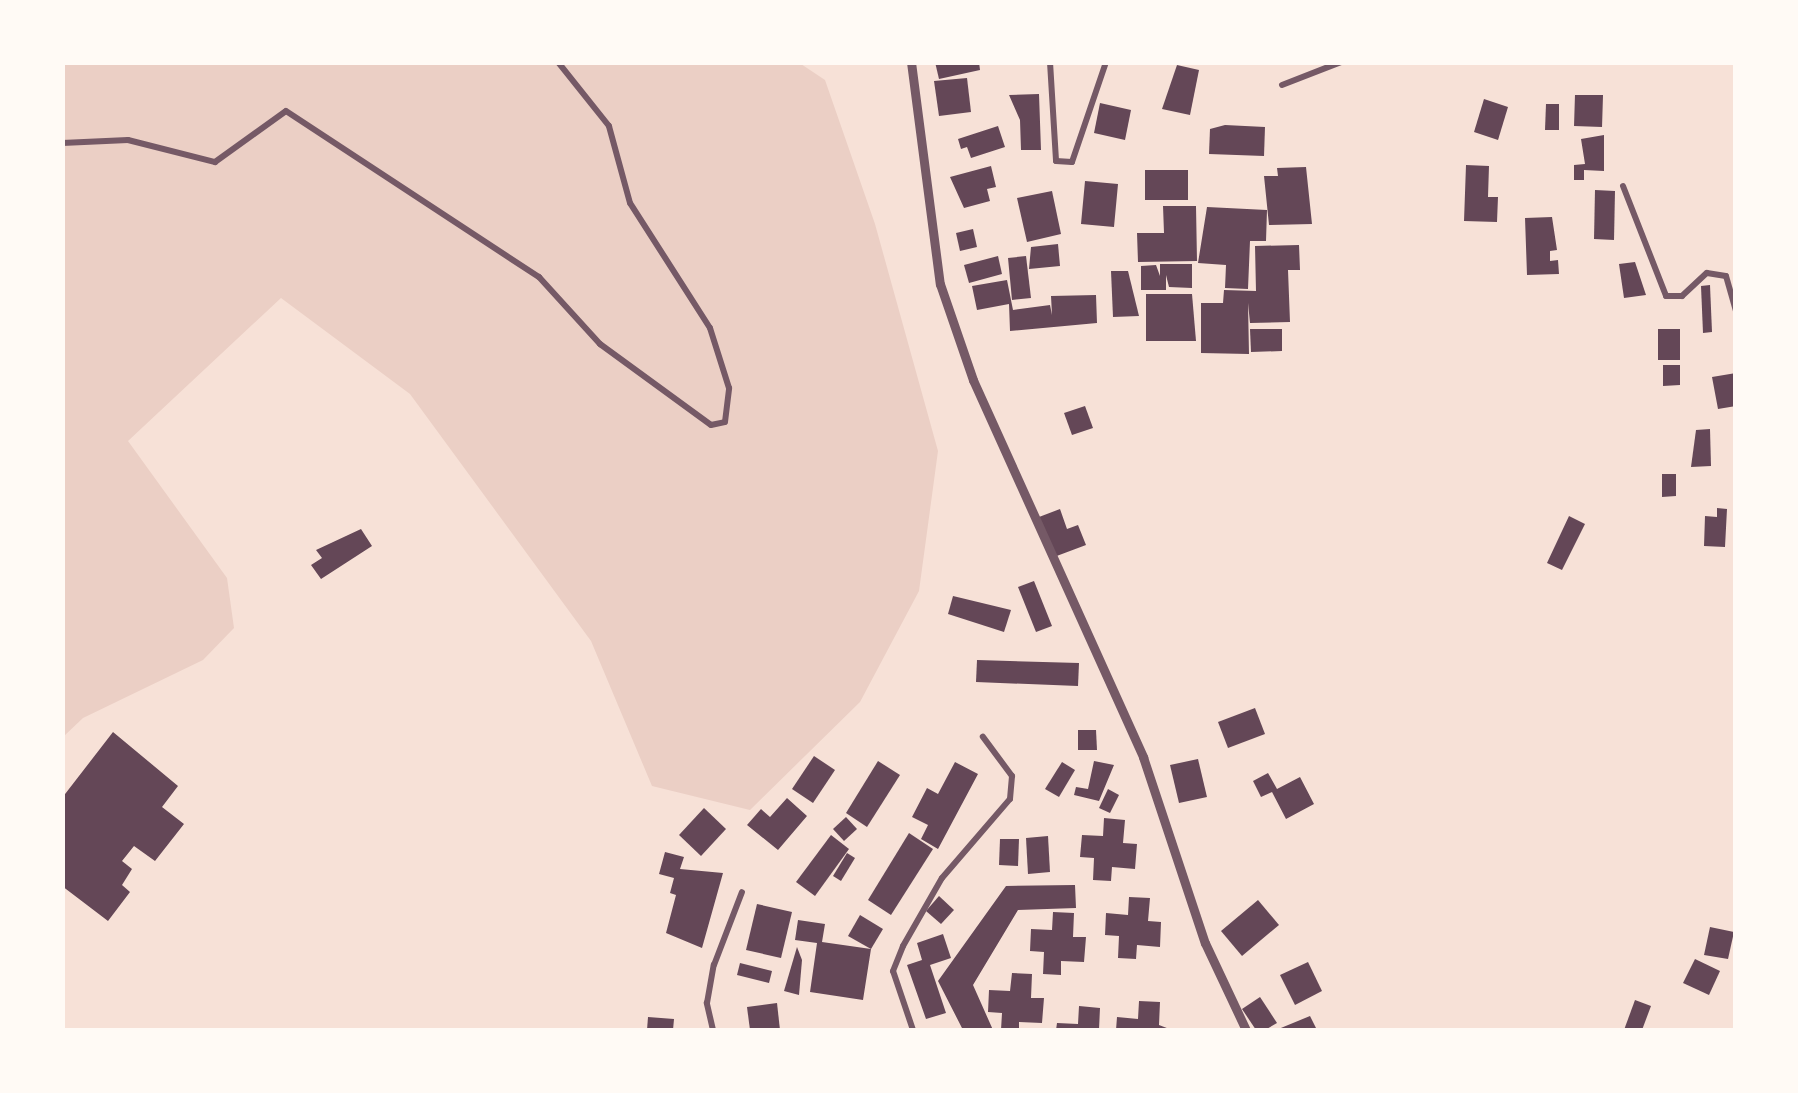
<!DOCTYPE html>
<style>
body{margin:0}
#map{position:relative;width:1798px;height:1093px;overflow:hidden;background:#f7e1d7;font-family:Signika,sans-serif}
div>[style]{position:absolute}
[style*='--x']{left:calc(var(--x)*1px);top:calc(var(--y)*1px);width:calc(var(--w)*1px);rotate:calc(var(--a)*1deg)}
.green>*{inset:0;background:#ebcfc5}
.building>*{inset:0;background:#644757}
.minor>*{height:6px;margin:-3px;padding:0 3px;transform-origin:3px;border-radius:3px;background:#755966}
.tertiary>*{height:9px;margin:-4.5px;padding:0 4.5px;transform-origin:4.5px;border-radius:4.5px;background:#755966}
span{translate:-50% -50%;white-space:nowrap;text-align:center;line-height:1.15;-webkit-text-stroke:8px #fffaf5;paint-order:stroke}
.frame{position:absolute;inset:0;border:65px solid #fffaf5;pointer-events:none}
</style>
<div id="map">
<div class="green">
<div style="clip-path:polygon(798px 62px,825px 80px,875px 224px,938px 451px,919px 591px,860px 702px,750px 810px,652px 786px,591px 641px,410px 394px,281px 298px,128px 441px,227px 578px,234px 628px,203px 660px,83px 718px,63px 737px,63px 63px)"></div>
</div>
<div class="building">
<div style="clip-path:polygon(935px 62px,979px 62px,980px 70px,939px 79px)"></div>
<div style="clip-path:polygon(1177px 65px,1199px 70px,1190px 115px,1162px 109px)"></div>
<div style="clip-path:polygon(967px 78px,971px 112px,939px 116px,934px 81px)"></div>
<div style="clip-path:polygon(1039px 94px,1041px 150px,1021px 150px,1020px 120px,1009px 95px)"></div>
<div style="clip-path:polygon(1575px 95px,1603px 95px,1602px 127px,1574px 126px)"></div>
<div style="clip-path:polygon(1484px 99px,1508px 107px,1498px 140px,1474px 132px)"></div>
<div style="clip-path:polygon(1100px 103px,1131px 110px,1125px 140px,1094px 133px)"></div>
<div style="clip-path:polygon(1546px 104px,1559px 104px,1559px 130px,1545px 130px)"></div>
<div style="clip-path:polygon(1225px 125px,1265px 127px,1264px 156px,1209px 154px,1210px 129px)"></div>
<div style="clip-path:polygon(998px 126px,1005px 147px,971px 158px,967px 147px,961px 149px,958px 139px)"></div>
<div style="clip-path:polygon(1604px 135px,1604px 171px,1584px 170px,1584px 180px,1574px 180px,1574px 165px,1585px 164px,1581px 139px)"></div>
<div style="clip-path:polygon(1466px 165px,1489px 166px,1488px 197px,1498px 197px,1497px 222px,1464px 221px)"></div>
<div style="clip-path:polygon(991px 166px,996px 187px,987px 189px,990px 201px,964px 208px,950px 177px)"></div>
<div style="clip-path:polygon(1306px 167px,1312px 224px,1269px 225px,1264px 176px,1278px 176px,1277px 168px)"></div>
<div style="clip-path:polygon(1145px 170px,1188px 170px,1188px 200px,1145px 200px)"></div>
<div style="clip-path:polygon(1085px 181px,1118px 184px,1114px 227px,1081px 224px)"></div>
<div style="clip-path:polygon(1595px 190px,1615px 191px,1614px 240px,1594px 239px)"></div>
<div style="clip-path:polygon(1052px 191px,1061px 234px,1027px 242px,1017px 198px)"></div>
<div style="clip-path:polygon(1163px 206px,1196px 206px,1197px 261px,1138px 262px,1137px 233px,1164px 233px)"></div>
<div style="clip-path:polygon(1207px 207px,1267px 210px,1266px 241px,1250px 241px,1248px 289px,1225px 288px,1226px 265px,1198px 263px)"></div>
<div style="clip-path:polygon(1552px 217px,1557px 250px,1550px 251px,1550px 261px,1558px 260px,1559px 274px,1527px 275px,1525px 218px)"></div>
<div style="clip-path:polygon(973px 229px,977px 247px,960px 251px,956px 233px)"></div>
<div style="clip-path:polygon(1058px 244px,1060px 266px,1029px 269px,1031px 247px)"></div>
<div style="clip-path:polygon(1299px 245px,1300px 270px,1288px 270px,1290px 322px,1250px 323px,1248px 303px,1249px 354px,1201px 353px,1201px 303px,1223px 303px,1224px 290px,1256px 291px,1255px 246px)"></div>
<div style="clip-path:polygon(998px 256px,1002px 274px,969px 283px,964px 265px)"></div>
<div style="clip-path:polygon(1026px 256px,1031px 298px,1012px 300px,1008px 258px)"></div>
<div style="clip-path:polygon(1635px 262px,1646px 295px,1624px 298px,1619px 264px)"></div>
<div style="clip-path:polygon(1160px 264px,1192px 264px,1192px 288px,1169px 287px,1166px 275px,1166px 290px,1141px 290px,1141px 266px,1156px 265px,1160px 276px)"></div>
<div style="clip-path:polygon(1111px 271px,1128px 271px,1139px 316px,1113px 317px)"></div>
<div style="clip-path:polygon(1007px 280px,1013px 310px,1050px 305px,1052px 315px,1051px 296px,1096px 295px,1097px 323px,1010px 331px,1009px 304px,977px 310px,972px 286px)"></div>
<div style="clip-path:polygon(1710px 285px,1712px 332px,1703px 333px,1701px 286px)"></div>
<div style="clip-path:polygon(1146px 294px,1192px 294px,1196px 341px,1146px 341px)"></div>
<div style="clip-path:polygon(1250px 329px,1282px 329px,1282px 351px,1251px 352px)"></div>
<div style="clip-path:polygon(1658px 329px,1680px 329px,1680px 360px,1658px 360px)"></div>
<div style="clip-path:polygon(1663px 365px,1680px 365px,1680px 385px,1663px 386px)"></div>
<div style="clip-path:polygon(1736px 373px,1736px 406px,1718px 409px,1712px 377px)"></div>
<div style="clip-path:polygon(1085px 406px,1093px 428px,1072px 435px,1064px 413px)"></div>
<div style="clip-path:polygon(1710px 429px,1711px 466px,1691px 467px,1696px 430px)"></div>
<div style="clip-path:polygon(1662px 474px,1676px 474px,1676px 496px,1662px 497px)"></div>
<div style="clip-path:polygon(1717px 508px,1727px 509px,1725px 547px,1704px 546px,1705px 516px,1717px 517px)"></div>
<div style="clip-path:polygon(1060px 509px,1067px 529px,1078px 525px,1086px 545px,1054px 557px,1039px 517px)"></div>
<div style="clip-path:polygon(1569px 516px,1585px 524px,1562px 570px,1547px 563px)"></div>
<div style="clip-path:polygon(361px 529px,372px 546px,321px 579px,311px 565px,322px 558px,316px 550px)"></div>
<div style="clip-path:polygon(1034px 581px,1052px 626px,1036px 632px,1018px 587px)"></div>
<div style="clip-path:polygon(953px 596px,1011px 610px,1004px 632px,948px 614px)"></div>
<div style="clip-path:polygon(977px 660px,1079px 663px,1078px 686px,976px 682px)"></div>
<div style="clip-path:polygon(1255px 708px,1265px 734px,1228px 748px,1218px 722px)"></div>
<div style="clip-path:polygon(1078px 730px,1096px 730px,1097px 750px,1078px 750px)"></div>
<div style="clip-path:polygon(113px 732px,178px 786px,162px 807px,184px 824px,155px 861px,134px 846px,122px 861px,132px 869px,122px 885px,130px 892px,108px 921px,62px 886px,62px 798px)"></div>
<div style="clip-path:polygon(814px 756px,835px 770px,813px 803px,792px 789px)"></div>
<div style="clip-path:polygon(1198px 759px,1207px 797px,1179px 803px,1170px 765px)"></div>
<div style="clip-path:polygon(878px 761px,900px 775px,867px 827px,846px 813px)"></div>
<div style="clip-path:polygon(1094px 761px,1114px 765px,1099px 801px,1074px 795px,1076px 787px,1088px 789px)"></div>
<div style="clip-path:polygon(955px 762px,978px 774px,938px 849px,921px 839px,928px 825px,912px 817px,927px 788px,938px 794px)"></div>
<div style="clip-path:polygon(1062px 762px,1075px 770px,1059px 797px,1045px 789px)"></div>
<div style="clip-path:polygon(1268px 773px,1277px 789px,1300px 777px,1314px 804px,1286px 819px,1272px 792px,1261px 797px,1253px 781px)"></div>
<div style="clip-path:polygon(1108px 789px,1119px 795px,1110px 813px,1099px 808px)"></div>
<div style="clip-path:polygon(787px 798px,807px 816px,778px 850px,747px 825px,761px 809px,770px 817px)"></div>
<div style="clip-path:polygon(704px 808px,726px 829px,701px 856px,679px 835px)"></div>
<div style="clip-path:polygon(846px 817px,857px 829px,844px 841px,833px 829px)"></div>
<div style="clip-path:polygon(1104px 818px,1125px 820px,1123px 843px,1137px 844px,1135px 869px,1112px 867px,1111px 881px,1093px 880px,1094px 858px,1080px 857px,1082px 835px,1103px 836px)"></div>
<div style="clip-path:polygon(909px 833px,933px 849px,891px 915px,868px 900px)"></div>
<div style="clip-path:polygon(831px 835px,849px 849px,815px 896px,796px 882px)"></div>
<div style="clip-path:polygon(1048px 836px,1050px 872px,1028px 874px,1026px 838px)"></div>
<div style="clip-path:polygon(1000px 839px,1019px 839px,1018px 866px,999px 865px)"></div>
<div style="clip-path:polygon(665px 852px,684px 857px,680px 869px,723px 873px,702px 948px,666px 933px,676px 895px,670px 893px,674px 878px,659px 874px)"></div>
<div style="clip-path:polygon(847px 853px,855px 858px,841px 881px,833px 876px)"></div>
<div style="clip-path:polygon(1075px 885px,1076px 908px,1018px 910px,973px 985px,993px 1030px,963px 1030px,938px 981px,1006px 886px)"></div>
<div style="clip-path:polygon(939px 896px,954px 910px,941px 924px,926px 911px)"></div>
<div style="clip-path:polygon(1129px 897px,1150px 898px,1148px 921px,1161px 922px,1160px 947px,1137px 945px,1136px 959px,1118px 958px,1119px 936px,1105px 935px,1106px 913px,1128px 915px)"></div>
<div style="clip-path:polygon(1258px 900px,1279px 925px,1242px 956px,1221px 931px)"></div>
<div style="clip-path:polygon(757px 904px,792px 912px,781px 958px,746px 950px)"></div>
<div style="clip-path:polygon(1053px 912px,1074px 913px,1073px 937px,1086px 937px,1084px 962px,1061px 961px,1061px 975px,1043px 974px,1044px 952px,1030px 951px,1031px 929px,1052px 930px)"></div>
<div style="clip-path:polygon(860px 915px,883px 929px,871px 949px,848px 936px)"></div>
<div style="clip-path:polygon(798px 920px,825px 924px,822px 942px,871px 949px,863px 1000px,810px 992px,817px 943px,795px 940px)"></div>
<div style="clip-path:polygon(1710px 927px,1734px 932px,1728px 959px,1704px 955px)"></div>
<div style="clip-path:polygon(943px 934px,951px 958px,930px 965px,946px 1013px,926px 1019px,907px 965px,922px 960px,917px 943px)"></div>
<div style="clip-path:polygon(797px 947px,802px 960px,799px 995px,784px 991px)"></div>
<div style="clip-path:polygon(1695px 959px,1720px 971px,1709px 995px,1683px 983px)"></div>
<div style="clip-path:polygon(1308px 962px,1322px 991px,1295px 1005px,1280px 975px)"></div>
<div style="clip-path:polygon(740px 963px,772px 971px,769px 983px,737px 975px)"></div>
<div style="clip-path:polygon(1012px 973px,1032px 974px,1031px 998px,1044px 998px,1042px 1023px,1019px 1022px,1019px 1030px,1001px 1030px,1002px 1013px,988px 1012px,989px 990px,1010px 991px)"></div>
<div style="clip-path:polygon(1260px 997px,1277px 1023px,1265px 1030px,1256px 1030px,1242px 1009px)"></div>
<div style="clip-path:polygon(1635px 1000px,1651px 1006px,1642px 1030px,1624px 1030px)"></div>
<div style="clip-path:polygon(1139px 1001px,1160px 1002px,1159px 1025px,1172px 1030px,1116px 1030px,1117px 1017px,1138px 1019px)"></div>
<div style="clip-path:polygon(777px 1003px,780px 1030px,750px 1030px,747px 1007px)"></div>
<div style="clip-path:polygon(1079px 1006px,1100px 1008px,1099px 1030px,1056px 1030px,1057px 1023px,1078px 1024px)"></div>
<div style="clip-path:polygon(1310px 1016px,1317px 1030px,1276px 1030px)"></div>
<div style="clip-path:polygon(648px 1017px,674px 1019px,673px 1030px,647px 1030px)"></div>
</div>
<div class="minor">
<div style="--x:1050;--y:62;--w:99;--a:86.5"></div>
<div style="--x:1056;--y:161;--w:16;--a:4"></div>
<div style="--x:1072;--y:162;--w:106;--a:-71.2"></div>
<div style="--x:1282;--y:85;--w:63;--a:-21.3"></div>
<div style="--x:62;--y:143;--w:66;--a:-2.6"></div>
<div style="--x:128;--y:140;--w:90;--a:14.2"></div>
<div style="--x:215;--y:162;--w:87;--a:-35.7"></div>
<div style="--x:286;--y:111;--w:303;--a:33.3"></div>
<div style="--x:539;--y:277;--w:91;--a:47.7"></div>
<div style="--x:600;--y:344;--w:137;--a:36.1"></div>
<div style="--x:711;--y:425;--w:14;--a:-12"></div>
<div style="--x:725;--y:422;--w:34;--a:-83"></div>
<div style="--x:729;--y:388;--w:63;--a:-107.6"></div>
<div style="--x:710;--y:328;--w:148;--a:-122.6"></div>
<div style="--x:630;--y:203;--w:80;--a:-105.3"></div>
<div style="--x:609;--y:126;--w:82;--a:-128.6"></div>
<div style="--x:1623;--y:186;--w:118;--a:68.6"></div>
<div style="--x:1666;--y:296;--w:16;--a:0"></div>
<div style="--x:1682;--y:296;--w:34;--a:-43"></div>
<div style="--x:1707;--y:273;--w:19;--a:9"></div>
<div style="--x:1726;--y:276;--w:37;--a:74"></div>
<div style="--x:713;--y:1030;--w:28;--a:-103"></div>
<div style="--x:707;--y:1003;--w:39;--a:-80"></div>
<div style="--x:714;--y:965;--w:78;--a:-69"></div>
<div style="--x:913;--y:1030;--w:62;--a:-108.7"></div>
<div style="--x:893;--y:971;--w:27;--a:-68"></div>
<div style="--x:903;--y:946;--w:78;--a:-60.2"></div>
<div style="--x:942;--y:878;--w:104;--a:-49.3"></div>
<div style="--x:1010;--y:799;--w:23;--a:-85"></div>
<div style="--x:1012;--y:776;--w:49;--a:-126.6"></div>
</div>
<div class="tertiary">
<div style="--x:911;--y:62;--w:224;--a:82.6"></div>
<div style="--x:940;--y:284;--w:102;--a:71"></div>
<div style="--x:973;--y:380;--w:414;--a:65.7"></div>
<div style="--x:1143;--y:757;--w:196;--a:71.6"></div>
<div style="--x:1205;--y:943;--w:96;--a:64.8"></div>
</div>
<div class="frame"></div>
</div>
